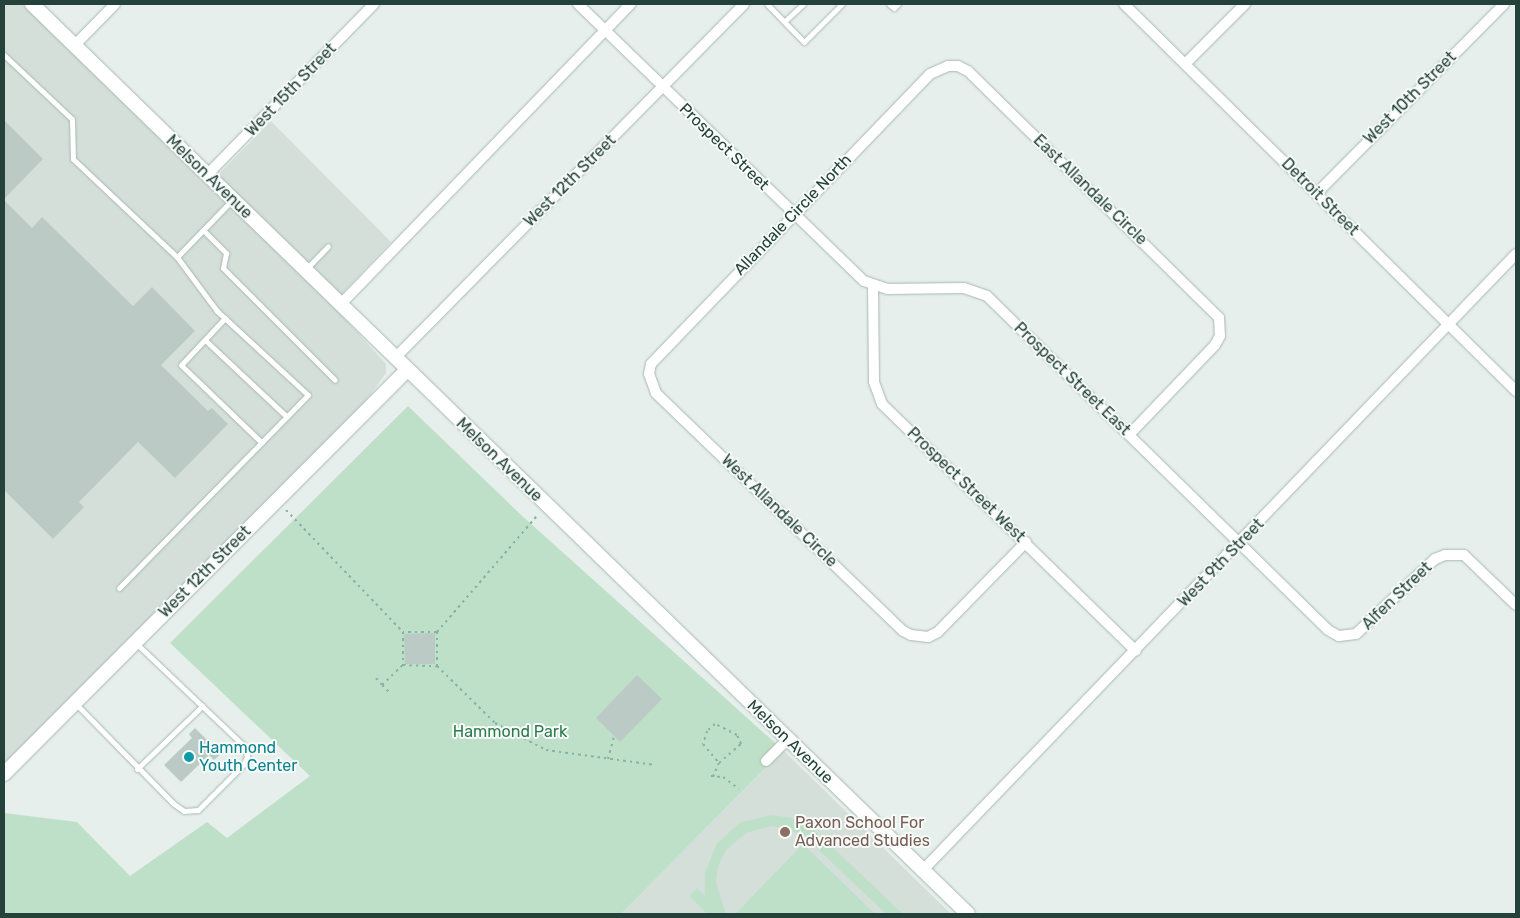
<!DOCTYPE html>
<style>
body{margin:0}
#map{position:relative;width:1520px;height:918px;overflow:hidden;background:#e6efeb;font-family:Rubik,sans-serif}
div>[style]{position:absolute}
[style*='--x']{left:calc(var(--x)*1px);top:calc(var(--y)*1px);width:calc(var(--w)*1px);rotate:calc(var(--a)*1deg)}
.built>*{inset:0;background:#d4dfda}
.green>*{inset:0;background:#bfe0c8}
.building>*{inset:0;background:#bbcac4}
.path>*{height:2px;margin-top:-1px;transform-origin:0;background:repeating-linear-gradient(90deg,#86b3a5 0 2.5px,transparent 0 6.5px)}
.roads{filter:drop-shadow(0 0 1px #a8b8b2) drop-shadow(0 0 1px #a8b8b2)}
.service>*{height:5px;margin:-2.5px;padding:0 2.5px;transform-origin:2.5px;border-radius:2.5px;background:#fff}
.minor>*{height:10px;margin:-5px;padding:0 5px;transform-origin:5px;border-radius:5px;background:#fff}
.tertiary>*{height:14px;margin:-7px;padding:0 7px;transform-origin:7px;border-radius:7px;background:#fff}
.dots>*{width:14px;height:14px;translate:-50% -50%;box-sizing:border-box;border:2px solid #f7fbf9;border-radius:50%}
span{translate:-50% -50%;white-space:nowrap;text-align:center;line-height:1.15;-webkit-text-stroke:4px #f7fbf9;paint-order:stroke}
.street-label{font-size:16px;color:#24423a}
.park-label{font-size:16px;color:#2d7a4b}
.culture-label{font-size:16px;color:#0d838f}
.left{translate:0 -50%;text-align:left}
.education-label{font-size:16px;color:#785e54}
.frame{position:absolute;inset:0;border:5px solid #24423a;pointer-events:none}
</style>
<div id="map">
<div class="built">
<div style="clip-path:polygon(4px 4px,22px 4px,339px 312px,386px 364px,386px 373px,366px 401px,4px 764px)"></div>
<div style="clip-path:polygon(271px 121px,391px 242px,339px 297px,218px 175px)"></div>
<div style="clip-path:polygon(783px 750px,951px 914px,621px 914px)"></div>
</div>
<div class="green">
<div style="clip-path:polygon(408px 406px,520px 514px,783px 750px,621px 914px,4px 914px,4px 813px,77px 822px,130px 876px,207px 822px,227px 838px,310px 776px,170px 643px)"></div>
<div style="clip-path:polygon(771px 815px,792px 818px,811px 827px,903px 914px,886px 914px,804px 836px,789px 829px,771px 826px,746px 833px,726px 850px,718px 866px,716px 883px,726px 914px,707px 914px,689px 896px,697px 888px,705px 896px,705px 873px,717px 843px,741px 822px)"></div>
<div style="clip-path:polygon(803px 844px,875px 914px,735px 914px)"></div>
</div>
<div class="building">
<div style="clip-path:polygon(4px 120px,43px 159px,4px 199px)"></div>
<div style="clip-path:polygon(4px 200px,32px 228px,42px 217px,133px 306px,152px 287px,195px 331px,161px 365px,208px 411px,212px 408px,228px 424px,175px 478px,138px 442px,79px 502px,84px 507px,53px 539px,4px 490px)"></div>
<div style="clip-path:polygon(435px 633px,435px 664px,405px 664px,404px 634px)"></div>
<div style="clip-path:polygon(637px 675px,662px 699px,620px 742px,596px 718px)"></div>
<div style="clip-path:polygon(195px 728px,221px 754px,214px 760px,209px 755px,181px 782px,164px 765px,192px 738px,189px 734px)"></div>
</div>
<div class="path">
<div style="--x:286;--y:510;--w:169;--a:46.2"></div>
<div style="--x:403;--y:632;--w:33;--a:90"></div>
<div style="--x:403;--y:665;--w:34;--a:2"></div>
<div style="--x:437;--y:666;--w:34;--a:-90"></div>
<div style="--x:437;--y:632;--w:34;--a:180"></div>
<div style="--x:437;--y:632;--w:152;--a:-49.3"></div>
<div style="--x:437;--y:666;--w:81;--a:44.5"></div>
<div style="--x:495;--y:723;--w:58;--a:27.9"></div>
<div style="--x:546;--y:750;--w:110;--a:7.8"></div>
<div style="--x:376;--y:678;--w:9;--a:49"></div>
<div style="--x:382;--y:685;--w:29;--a:-44"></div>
<div style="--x:382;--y:685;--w:10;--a:45"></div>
<div style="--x:608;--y:759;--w:24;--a:-75"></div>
<div style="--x:711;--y:776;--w:12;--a:5"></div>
<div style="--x:723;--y:777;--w:20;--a:37"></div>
<div style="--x:713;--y:777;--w:15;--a:-67"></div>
<div style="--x:719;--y:763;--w:29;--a:-41"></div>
<div style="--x:741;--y:744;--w:10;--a:-114"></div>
<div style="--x:737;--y:735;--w:25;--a:-153"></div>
<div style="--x:715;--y:724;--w:11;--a:139"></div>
<div style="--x:707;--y:731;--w:14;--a:107"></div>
<div style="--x:703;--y:744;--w:25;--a:50"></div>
</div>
<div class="roads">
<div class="service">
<div style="--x:767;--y:4;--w:53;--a:45.8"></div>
<div style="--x:804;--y:42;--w:54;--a:-45"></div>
<div style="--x:889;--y:4;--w:6;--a:39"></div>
<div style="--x:894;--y:8;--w:6;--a:-45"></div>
<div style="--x:785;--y:21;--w:25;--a:-43"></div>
<div style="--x:4;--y:55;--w:93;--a:43.3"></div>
<div style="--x:72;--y:119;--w:40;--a:88.6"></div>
<div style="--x:73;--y:159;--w:143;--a:43.3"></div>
<div style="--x:177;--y:257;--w:79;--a:-46"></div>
<div style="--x:203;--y:230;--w:33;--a:45"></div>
<div style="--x:226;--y:253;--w:15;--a:101"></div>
<div style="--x:223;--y:268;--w:158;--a:45"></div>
<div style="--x:307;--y:268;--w:30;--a:-46"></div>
<div style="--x:225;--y:318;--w:64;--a:133.1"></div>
<div style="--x:181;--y:365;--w:112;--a:43.9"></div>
<div style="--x:205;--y:340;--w:112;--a:43.2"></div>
<div style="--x:119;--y:588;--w:270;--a:-45.6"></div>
<div style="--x:308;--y:395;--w:124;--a:-137.3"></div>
<div style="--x:217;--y:311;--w:67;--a:-126.5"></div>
<div style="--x:75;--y:703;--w:141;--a:45.6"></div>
<div style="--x:174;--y:804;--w:12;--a:35"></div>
<div style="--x:184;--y:811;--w:14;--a:-4"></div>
<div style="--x:198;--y:810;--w:65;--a:-45"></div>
<div style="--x:244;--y:764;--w:9;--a:-69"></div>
<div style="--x:247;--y:756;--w:12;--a:-110"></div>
<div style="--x:243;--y:745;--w:148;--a:-136.4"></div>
<div style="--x:137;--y:769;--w:91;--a:-44.1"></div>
</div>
<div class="minor">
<div style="--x:578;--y:4;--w:398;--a:44.1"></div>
<div style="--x:864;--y:281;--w:24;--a:19"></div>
<div style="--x:887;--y:289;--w:77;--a:-0.7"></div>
<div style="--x:964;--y:288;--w:24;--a:19"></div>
<div style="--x:987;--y:296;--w:477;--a:44.4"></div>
<div style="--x:1328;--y:630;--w:13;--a:29"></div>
<div style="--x:1339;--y:636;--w:17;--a:-7"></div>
<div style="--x:1356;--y:634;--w:109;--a:-43.5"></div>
<div style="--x:1435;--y:559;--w:11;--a:-22"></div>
<div style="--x:1445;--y:555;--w:19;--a:0"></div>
<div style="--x:1464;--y:555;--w:72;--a:43.9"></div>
<div style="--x:1124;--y:4;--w:551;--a:44.63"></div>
<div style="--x:75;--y:45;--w:57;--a:-45.7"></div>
<div style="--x:1185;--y:64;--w:85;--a:-45"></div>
<div style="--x:207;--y:175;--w:239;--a:-45.7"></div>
<div style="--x:1317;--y:193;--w:266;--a:-45.3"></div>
<div style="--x:873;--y:286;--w:96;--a:89.4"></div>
<div style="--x:874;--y:382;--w:23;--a:70"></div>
<div style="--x:882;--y:404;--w:354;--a:44.2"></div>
<div style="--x:340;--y:305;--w:419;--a:-46"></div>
<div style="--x:395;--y:358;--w:497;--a:-45.4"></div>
<div style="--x:1026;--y:542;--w:126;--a:134.4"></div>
<div style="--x:938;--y:632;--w:11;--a:153"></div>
<div style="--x:928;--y:637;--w:17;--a:-173"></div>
<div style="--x:911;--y:635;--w:9;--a:-153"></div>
<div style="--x:903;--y:631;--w:343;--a:-136.1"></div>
<div style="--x:656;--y:393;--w:20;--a:-110"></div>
<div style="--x:649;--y:374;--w:10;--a:-79"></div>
<div style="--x:651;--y:364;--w:402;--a:-46.1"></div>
<div style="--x:930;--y:74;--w:20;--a:-24"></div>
<div style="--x:948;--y:66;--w:10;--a:0"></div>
<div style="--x:958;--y:66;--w:11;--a:27"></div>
<div style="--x:968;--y:71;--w:352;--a:44.5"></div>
<div style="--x:1219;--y:318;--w:18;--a:87"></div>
<div style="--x:1220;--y:336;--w:10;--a:119"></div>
<div style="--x:1215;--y:345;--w:124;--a:133.7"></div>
<div style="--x:766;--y:761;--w:31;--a:-45"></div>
<div style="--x:923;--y:870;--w:855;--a:-46.09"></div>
</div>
<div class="tertiary">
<div style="--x:32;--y:4;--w:1305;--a:44.19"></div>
<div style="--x:4;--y:774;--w:571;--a:-45.07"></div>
</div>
</div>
<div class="dots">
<div style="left:189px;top:757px;background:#0f9aa8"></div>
<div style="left:785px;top:832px;background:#8d6e63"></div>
</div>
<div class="street-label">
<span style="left:291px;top:90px;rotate:-46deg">West 15th Street</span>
<span style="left:1410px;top:98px;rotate:-45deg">West 10th Street</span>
<span style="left:724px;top:147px;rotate:44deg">Prospect Street</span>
<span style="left:209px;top:177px;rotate:44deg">Melson Avenue</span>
<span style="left:570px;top:181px;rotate:-45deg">West 12th Street</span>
<span style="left:1090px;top:190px;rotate:44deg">East Allandale Circle</span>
<span style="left:1320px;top:197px;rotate:45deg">Detroit Street</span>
<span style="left:793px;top:215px;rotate:-46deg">Allandale Circle North</span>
<span style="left:1072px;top:379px;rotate:44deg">Prospect Street East</span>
<span style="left:499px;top:460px;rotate:44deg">Melson Avenue</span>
<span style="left:966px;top:485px;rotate:44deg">Prospect Street West</span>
<span style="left:779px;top:511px;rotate:44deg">West Allandale Circle</span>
<span style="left:1221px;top:563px;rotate:-46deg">West 9th Street</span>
<span style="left:205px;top:572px;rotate:-45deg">West 12th Street</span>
<span style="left:1397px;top:596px;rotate:-44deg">Alfen Street</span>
<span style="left:790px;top:742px;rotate:44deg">Melson Avenue</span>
</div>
<div class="park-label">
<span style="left:510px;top:732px">Hammond Park</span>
</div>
<div class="culture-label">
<span class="left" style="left:199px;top:757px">Hammond<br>Youth Center</span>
</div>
<div class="education-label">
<span class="left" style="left:795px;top:832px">Paxon School For<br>Advanced Studies</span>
</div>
<div class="frame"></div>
</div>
